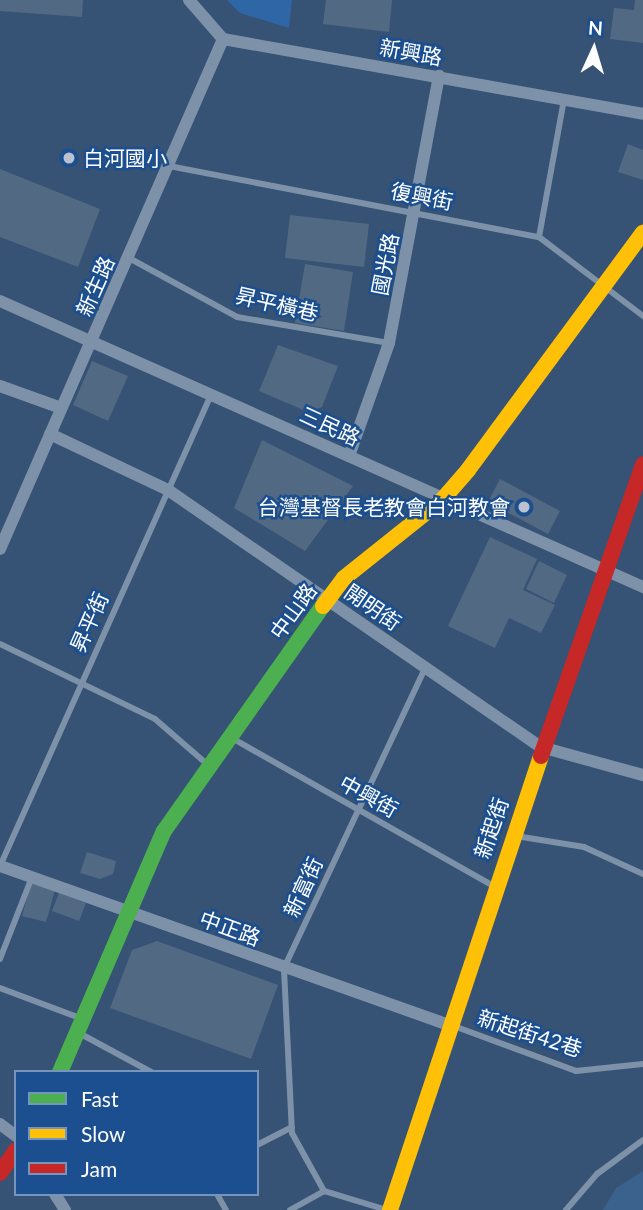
<!DOCTYPE html>
<meta charset="utf-8">
<style>
body{margin:0}
#map{position:relative;width:643px;height:1210px;overflow:hidden;background:#365274;font-family:Lato,"Noto Sans TC",sans-serif}
div>[style]{position:absolute}
[style*='--x']{left:calc(var(--x)*1px);top:calc(var(--y)*1px);width:calc(var(--w)*1px);rotate:calc(var(--a)*1deg)}
.green>*{inset:0;background:#2f66a5}
.water>*{inset:0;background:#3b618d}
.building>*{inset:0;background:#526984}
.lane>*{height:6px;margin:-3px;padding:0 3px;transform-origin:3px;border-radius:3px;background:#7d92a8}
.street>*{height:12px;margin:-6px;padding:0 6px;transform-origin:6px;border-radius:6px;background:#7d92a8}
.fast>*{height:16px;margin:-8px;padding:0 8px;transform-origin:8px;border-radius:8px;background:#4caf50}
.slow>*{height:16px;margin:-8px;padding:0 8px;transform-origin:8px;border-radius:8px;background:#ffc107}
.jam>*{height:16px;margin:-8px;padding:0 8px;transform-origin:8px;border-radius:8px;background:#c62828}
.dots>*{width:19px;height:19px;translate:-50% -50%;box-sizing:border-box;border:4px solid #1b4f8f;border-radius:50%}
span{translate:-50% -50%;white-space:nowrap;text-align:center;line-height:1.15;-webkit-text-stroke:5px #1b4f8f;paint-order:stroke}
.street-label{font-size:21px;color:#fff}
.poi-label{font-size:21px;color:#fff}
.left{translate:0 -50%;text-align:left}
.right{translate:-100% -50%;text-align:right}
.legend{position:absolute;left:14px;top:1070px;width:245px;height:126px;box-sizing:border-box;background:#1b4f8f;border:2px solid #7695bc;margin:0;padding:9px 12px;list-style:none;font-size:21px;color:#fff}
.legend li{display:flex;align-items:center;gap:14px;height:35px}
.legend b{width:35px;border:2px solid #7695bc}
.north{position:absolute;left:559px;top:14px;width:70px;height:70px;-webkit-text-stroke:5px #1b4f8f;paint-order:stroke;rotate:4deg;font-size:19px;font-weight:700;line-height:28px;text-align:center;color:#fff}
.north::after{content:'';display:block;margin:auto;width:24px;height:32px;background:#fff;clip-path:polygon(50% 0,100% 100%,50% 72%,0 100%)}
</style>
<div id="map">
<div class="green">
<div style="clip-path:polygon(227px 0,292px 0,289px 28px,240px 13px)"></div>
</div>
<div class="water">
<div style="clip-path:polygon(643px 1171px,643px 1210px,603px 1210px,616px 1188px)"></div>
</div>
<div class="building">
<div style="clip-path:polygon(0 0,83px 0,82px 17px,0 11px)"></div>
<div style="clip-path:polygon(326px 0,392px 0,389px 32px,323px 24px)"></div>
<div style="clip-path:polygon(635px 0,643px 0,643px 43px,610px 39px,614px 8px,634px 10px)"></div>
<div style="clip-path:polygon(628px 144px,643px 150px,643px 180px,618px 172px)"></div>
<div style="clip-path:polygon(0 169px,100px 209px,78px 267px,0 237px)"></div>
<div style="clip-path:polygon(290px 215px,369px 224px,364px 267px,285px 258px)"></div>
<div style="clip-path:polygon(305px 264px,353px 272px,344px 331px,295px 323px)"></div>
<div style="clip-path:polygon(278px 345px,338px 366px,322px 407px,308px 412px,259px 391px)"></div>
<div style="clip-path:polygon(92px 361px,128px 376px,108px 421px,73px 405px)"></div>
<div style="clip-path:polygon(262px 440px,353px 486px,305px 551px,234px 508px)"></div>
<div style="clip-path:polygon(500px 479px,560px 511px,548px 534px,488px 502px)"></div>
<div style="clip-path:polygon(490px 537px,537px 559px,523px 590px,555px 605px,541px 633px,509px 618px,495px 648px,448px 626px)"></div>
<div style="clip-path:polygon(539px 561px,567px 575px,554px 603px,526px 589px)"></div>
<div style="clip-path:polygon(87px 852px,116px 861px,113px 874px,100px 879px,80px 873px)"></div>
<div style="clip-path:polygon(31px 883px,55px 890px,46px 922px,22px 916px)"></div>
<div style="clip-path:polygon(59px 893px,86px 903px,79px 921px,52px 911px)"></div>
<div style="clip-path:polygon(157px 941px,278px 985px,251px 1059px,110px 1008px,132px 950px)"></div>
</div>
<div class="lane">
<div style="--x:169;--y:166;--w:377;--a:10.9"></div>
<div style="--x:539;--y:237;--w:131;--a:37.2"></div>
<div style="--x:539;--y:237;--w:140;--a:-79.7"></div>
<div style="--x:129;--y:258;--w:123;--a:28.6"></div>
<div style="--x:237;--y:317;--w:154;--a:9.7"></div>
<div style="--x:0;--y:644;--w:172;--a:25.8"></div>
<div style="--x:155;--y:719;--w:69;--a:40.9"></div>
<div style="--x:230;--y:737;--w:301;--a:29.5"></div>
<div style="--x:516;--y:836;--w:69;--a:9.2"></div>
<div style="--x:584;--y:847;--w:65;--a:24.6"></div>
<div style="--x:0;--y:866;--w:516;--a:-65.87"></div>
<div style="--x:0;--y:959;--w:88;--a:-68.7"></div>
<div style="--x:0;--y:988;--w:85;--a:20.6"></div>
<div style="--x:451;--y:1025;--w:133;--a:20.2"></div>
<div style="--x:576;--y:1071;--w:67;--a:-6"></div>
<div style="--x:79;--y:1033;--w:82;--a:28.4"></div>
<div style="--x:257;--y:1145;--w:39;--a:-27"></div>
<div style="--x:217;--y:1194;--w:18;--a:61"></div>
<div style="--x:290;--y:1210;--w:39;--a:-29"></div>
<div style="--x:387;--y:1210;--w:66;--a:-163.2"></div>
<div style="--x:324;--y:1191;--w:66;--a:-118.9"></div>
<div style="--x:292;--y:1133;--w:165;--a:-92.8"></div>
<div style="--x:284;--y:968;--w:331;--a:-64.8"></div>
<div style="--x:566;--y:1210;--w:48;--a:-49.3"></div>
<div style="--x:597;--y:1174;--w:57;--a:-36.5"></div>
</div>
<div class="street">
<div style="--x:189;--y:0;--w:52;--a:48.9"></div>
<div style="--x:223;--y:39;--w:427;--a:10.1"></div>
<div style="--x:0;--y:301;--w:704;--a:23.98"></div>
<div style="--x:0;--y:386;--w:65;--a:19.8"></div>
<div style="--x:50;--y:434;--w:131;--a:25.4"></div>
<div style="--x:168;--y:490;--w:453;--a:34.6"></div>
<div style="--x:541;--y:747;--w:106;--a:15.4"></div>
<div style="--x:349;--y:456;--w:120;--a:-70.5"></div>
<div style="--x:389;--y:343;--w:272;--a:-79.4"></div>
<div style="--x:0;--y:549;--w:557;--a:-66.38"></div>
<div style="--x:0;--y:866;--w:474;--a:19.5"></div>
<div style="--x:0;--y:1124;--w:20;--a:37"></div>
<div style="--x:55;--y:1194;--w:19;--a:58"></div>
</div>
<div class="fast">
<div style="--x:60;--y:1072;--w:262;--a:-66.7"></div>
<div style="--x:164;--y:831;--w:276;--a:-54.8"></div>
</div>
<div class="slow">
<div style="--x:323;--y:606;--w:35;--a:-53"></div>
<div style="--x:344;--y:578;--w:127;--a:-38.6"></div>
<div style="--x:443;--y:499;--w:38;--a:-49"></div>
<div style="--x:468;--y:470;--w:295;--a:-53.6"></div>
<div style="--x:390;--y:1210;--w:478;--a:-71.6"></div>
</div>
<div class="jam">
<div style="--x:541;--y:756;--w:309;--a:-70.7"></div>
<div style="--x:0;--y:1173;--w:28;--a:-55"></div>
</div>
<div class="dots">
<div style="left:69px;top:158px;background:#b9c2ce"></div>
<div style="left:524px;top:507px;background:#b9c2ce"></div>
</div>
<div class="street-label">
<span style="left:411px;top:52px;rotate:10deg">新興路</span>
<span style="left:422px;top:196px;rotate:11deg">復興街</span>
<span style="left:385px;top:264px;rotate:-79deg">國光路</span>
<span style="left:95px;top:286px;rotate:-66deg">新生路</span>
<span style="left:277px;top:304px;rotate:13deg">昇平橫巷</span>
<span style="left:330px;top:426px;rotate:25deg">三民路</span>
<span style="left:373px;top:607px;rotate:35deg">開明街</span>
<span style="left:293px;top:611px;rotate:-54deg">中山路</span>
<span style="left:89px;top:622px;rotate:-66deg">昇平街</span>
<span style="left:369px;top:796px;rotate:29deg">中興街</span>
<span style="left:491px;top:828px;rotate:-71deg">新起街</span>
<span style="left:303px;top:887px;rotate:-65deg">新富街</span>
<span style="left:230px;top:928px;rotate:20deg">中正路</span>
<span style="left:530px;top:1033px;rotate:18deg">新起街42巷</span>
</div>
<div class="poi-label">
<span class="left" style="left:83px;top:158px">白河國小</span>
<span class="right" style="left:510px;top:507px">台灣基督長老教會白河教會</span>
</div>
<ul class="legend">
<li><b style="height:9px;background:#4caf50"></b>Fast</li>
<li><b style="height:9px;background:#ffc107"></b>Slow</li>
<li><b style="height:9px;background:#c62828"></b>Jam</li>
</ul>
<div class="north">N</div>
</div>
